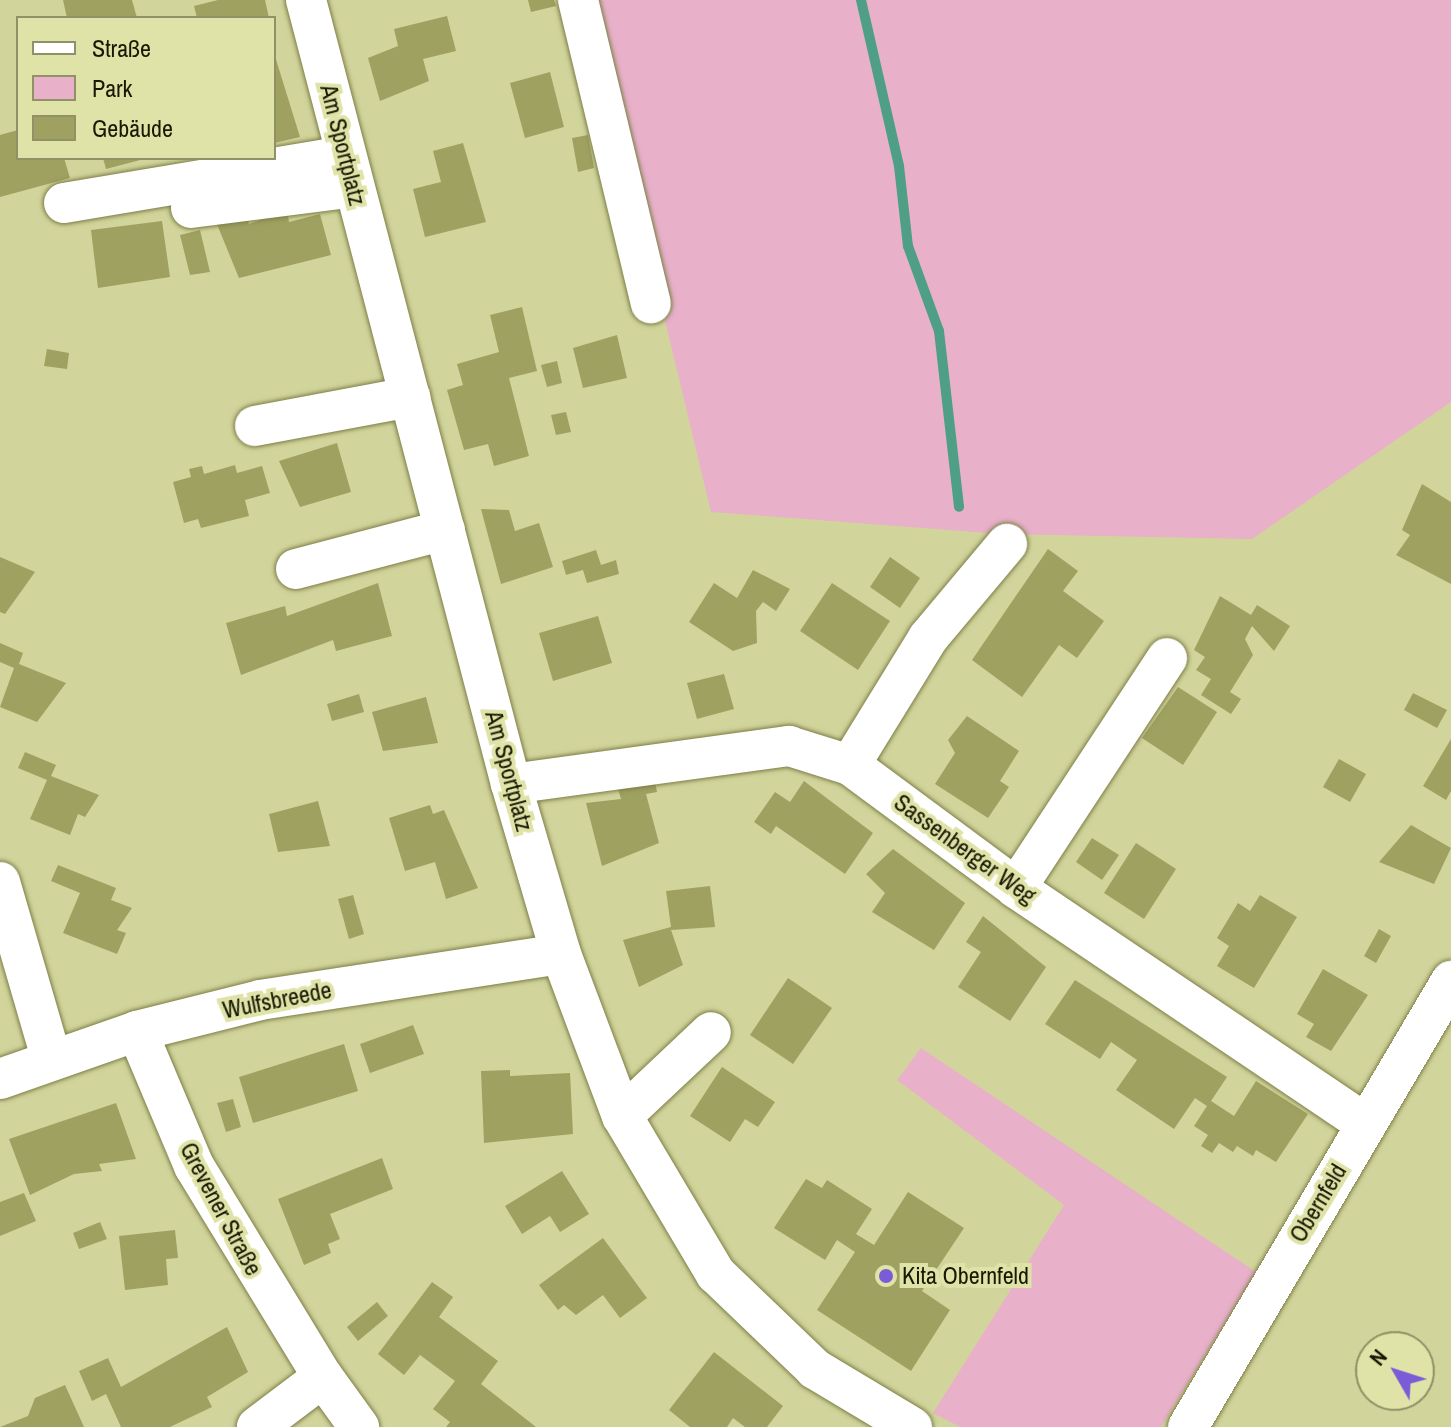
<!DOCTYPE html>
<meta charset="utf-8">
<style>
body{margin:0}
#map{position:relative;width:1451px;height:1427px;overflow:hidden;background:#d2d59b;font-family:"Archivo Narrow",sans-serif}
div>[style]{position:absolute}
[style*='--x']{left:calc(var(--x)*1px);top:calc(var(--y)*1px);width:calc(var(--w)*1px);rotate:calc(var(--a)*1deg)}
.green>*{inset:0;background:#e8b0c9}
.stream>*{height:10px;margin:-5px;padding:0 5px;transform-origin:5px;border-radius:5px;background:#4f9f86}
.building>*{inset:0;background:#9ea160}
.roads{filter:drop-shadow(0 0 2px #7d7f48) drop-shadow(0 0 2px #7d7f48)}
.minor>*{height:40px;margin:-20px;padding:0 20px;transform-origin:20px;border-radius:20px;background:#fff}
.dots>*{width:22px;height:22px;translate:-50% -50%;box-sizing:border-box;border:4px solid #dfe3a8;border-radius:50%}
span{translate:-50% -50%;white-space:nowrap;text-align:center;line-height:1.15;-webkit-text-stroke:8px #dfe3a8;paint-order:stroke}
.street-label{font-size:24px;color:#181903}
.poi-label{font-size:24px;color:#181903}
.left{translate:0 -50%;text-align:left}
.legend{position:absolute;left:16px;top:16px;width:260px;height:144px;box-sizing:border-box;background:#dfe3a8;border:2px solid #8f9266;margin:0;padding:10px 14px;list-style:none;font-size:24px;color:#181903}
.legend li{display:flex;align-items:center;gap:16px;height:40px}
.legend b{width:40px;border:2px solid #8f9266}
.north{position:absolute;left:1355px;top:1331px;width:80px;height:80px;box-sizing:border-box;background:#dfe3a8;border:2px solid #8f9266;border-radius:50%;rotate:309deg;font-size:22px;font-weight:700;line-height:32px;text-align:center;color:#181903}
.north::after{content:'';display:block;margin:auto;width:28px;height:36px;background:#7a5cd6;clip-path:polygon(50% 0,100% 100%,50% 72%,0 100%)}
</style>
<div id="map">
<div class="green">
<div style="clip-path:polygon(588px 0,1451px 0,1451px 402px,1252px 539px,1001px 534px,711px 512px)"></div>
<div style="clip-path:polygon(921px 1048px,1256px 1272px,1161px 1427px,960px 1427px,933px 1413px,1064px 1205px,897px 1080px)"></div>
</div>
<div class="stream">
<div style="--x:861;--y:0;--w:170;--a:77.1"></div>
<div style="--x:899;--y:166;--w:81;--a:83.6"></div>
<div style="--x:908;--y:246;--w:90;--a:70"></div>
<div style="--x:939;--y:331;--w:177;--a:83.5"></div>
</div>
<div class="building">
<div style="clip-path:polygon(63px 0,132px 0,137px 18px,67px 18px)"></div>
<div style="clip-path:polygon(218px 0,265px 0,269px 18px,197px 18px,194px 6px)"></div>
<div style="clip-path:polygon(528px 0,554px 0,556px 6px,531px 12px)"></div>
<div style="clip-path:polygon(447px 16px,456px 51px,423px 59px,429px 81px,380px 101px,368px 58px,398px 46px,394px 29px)"></div>
<div style="clip-path:polygon(274px 53px,300px 137px,274px 143px)"></div>
<div style="clip-path:polygon(550px 72px,564px 127px,525px 138px,510px 83px)"></div>
<div style="clip-path:polygon(18px 130px,18px 158px,64px 158px,70px 178px,0 197px,0 135px)"></div>
<div style="clip-path:polygon(588px 135px,594px 168px,578px 172px,572px 138px)"></div>
<div style="clip-path:polygon(463px 143px,486px 222px,425px 237px,413px 189px,441px 182px,433px 151px)"></div>
<div style="clip-path:polygon(103px 158px,144px 158px,144px 159px,106px 169px)"></div>
<div style="clip-path:polygon(245px 209px,249px 224px,287px 210px,289px 222px,320px 214px,331px 255px,239px 278px,214px 217px)"></div>
<div style="clip-path:polygon(162px 221px,170px 277px,98px 288px,91px 230px)"></div>
<div style="clip-path:polygon(200px 230px,210px 272px,190px 275px,180px 235px)"></div>
<div style="clip-path:polygon(522px 307px,537px 371px,509px 378px,529px 456px,494px 466px,488px 444px,464px 450px,447px 390px,463px 385px,457px 364px,499px 352px,490px 315px)"></div>
<div style="clip-path:polygon(617px 335px,627px 378px,583px 388px,573px 348px)"></div>
<div style="clip-path:polygon(47px 349px,69px 353px,67px 369px,44px 366px)"></div>
<div style="clip-path:polygon(557px 361px,562px 383px,547px 387px,541px 365px)"></div>
<div style="clip-path:polygon(566px 412px,571px 432px,556px 435px,551px 415px)"></div>
<div style="clip-path:polygon(337px 443px,351px 492px,300px 507px,279px 461px)"></div>
<div style="clip-path:polygon(235px 465px,237px 473px,262px 466px,270px 493px,245px 500px,249px 516px,201px 528px,198px 519px,184px 523px,173px 482px,191px 477px,189px 469px,202px 466px,204px 474px)"></div>
<div style="clip-path:polygon(1422px 484px,1451px 502px,1451px 584px,1396px 555px,1410px 535px,1402px 530px)"></div>
<div style="clip-path:polygon(481px 509px,509px 510px,515px 531px,539px 523px,553px 567px,501px 584px)"></div>
<div style="clip-path:polygon(1048px 549px,1078px 571px,1063px 591px,1104px 621px,1077px 658px,1059px 645px,1022px 697px,972px 660px)"></div>
<div style="clip-path:polygon(596px 550px,601px 565px,616px 560px,619px 574px,587px 583px,583px 570px,566px 575px,562px 561px)"></div>
<div style="clip-path:polygon(0 557px,35px 572px,5px 614px,0 612px)"></div>
<div style="clip-path:polygon(890px 557px,920px 578px,900px 608px,870px 587px)"></div>
<div style="clip-path:polygon(753px 570px,790px 589px,776px 611px,763px 602px,756px 611px,757px 643px,733px 651px,689px 622px,714px 583px,737px 598px)"></div>
<div style="clip-path:polygon(378px 583px,392px 636px,336px 651px,333px 640px,241px 675px,226px 623px,285px 606px,287px 616px)"></div>
<div style="clip-path:polygon(832px 583px,890px 621px,858px 670px,800px 631px)"></div>
<div style="clip-path:polygon(1220px 596px,1251px 615px,1257px 605px,1290px 626px,1274px 651px,1252px 626px,1245px 639px,1253px 655px,1230px 692px,1241px 699px,1231px 714px,1201px 695px,1211px 679px,1196px 670px,1205px 657px,1194px 650px)"></div>
<div style="clip-path:polygon(598px 616px,612px 663px,553px 681px,539px 633px)"></div>
<div style="clip-path:polygon(0 643px,23px 653px,19px 664px,66px 683px,37px 722px,0 707px,14px 668px,0 662px)"></div>
<div style="clip-path:polygon(724px 674px,734px 709px,697px 719px,687px 683px)"></div>
<div style="clip-path:polygon(1178px 687px,1217px 712px,1183px 765px,1142px 738px)"></div>
<div style="clip-path:polygon(1413px 693px,1447px 710px,1437px 728px,1404px 710px)"></div>
<div style="clip-path:polygon(359px 694px,364px 712px,332px 721px,327px 704px)"></div>
<div style="clip-path:polygon(426px 697px,438px 743px,383px 751px,372px 712px)"></div>
<div style="clip-path:polygon(967px 716px,1019px 751px,1000px 781px,1009px 787px,988px 818px,935px 784px,955px 753px,948px 740px)"></div>
<div style="clip-path:polygon(1451px 739px,1451px 791px,1446px 800px,1423px 786px)"></div>
<div style="clip-path:polygon(25px 752px,56px 765px,51px 776px,99px 795px,85px 817px,78px 814px,70px 835px,30px 819px,47px 780px,18px 768px)"></div>
<div style="clip-path:polygon(1339px 759px,1366px 774px,1350px 802px,1323px 787px)"></div>
<div style="clip-path:polygon(654px 776px,657px 792px,646px 794px,659px 843px,602px 866px,586px 803px,621px 799px,616px 782px)"></div>
<div style="clip-path:polygon(804px 781px,873px 833px,845px 874px,776px 826px,771px 834px,754px 822px,775px 792px,790px 802px)"></div>
<div style="clip-path:polygon(318px 801px,330px 846px,278px 852px,269px 814px)"></div>
<div style="clip-path:polygon(430px 805px,433px 814px,444px 810px,478px 888px,446px 899px,435px 862px,405px 871px,389px 818px)"></div>
<div style="clip-path:polygon(1411px 825px,1451px 848px,1434px 884px,1379px 862px)"></div>
<div style="clip-path:polygon(1092px 838px,1119px 855px,1102px 880px,1076px 862px)"></div>
<div style="clip-path:polygon(1136px 843px,1176px 869px,1144px 919px,1104px 893px)"></div>
<div style="clip-path:polygon(893px 849px,965px 903px,934px 950px,872px 912px,885px 893px,866px 874px)"></div>
<div style="clip-path:polygon(58px 865px,116px 888px,111px 900px,132px 908px,117px 930px,126px 933px,117px 954px,63px 933px,80px 893px,51px 881px)"></div>
<div style="clip-path:polygon(710px 886px,715px 927px,671px 930px,683px 965px,639px 987px,623px 940px,671px 927px,666px 891px)"></div>
<div style="clip-path:polygon(353px 895px,364px 934px,349px 939px,338px 899px)"></div>
<div style="clip-path:polygon(1260px 895px,1297px 917px,1254px 988px,1217px 966px,1229px 946px,1217px 938px,1238px 903px,1250px 911px)"></div>
<div style="clip-path:polygon(983px 916px,1046px 967px,1010px 1021px,958px 987px,981px 952px,966px 942px)"></div>
<div style="clip-path:polygon(1379px 929px,1391px 936px,1376px 963px,1364px 956px)"></div>
<div style="clip-path:polygon(1323px 969px,1368px 995px,1331px 1051px,1306px 1037px,1314px 1024px,1297px 1014px)"></div>
<div style="clip-path:polygon(788px 978px,832px 1008px,793px 1064px,750px 1035px)"></div>
<div style="clip-path:polygon(1075px 980px,1227px 1077px,1211px 1101px,1234px 1116px,1256px 1081px,1308px 1114px,1276px 1162px,1256px 1150px,1253px 1156px,1237px 1146px,1233px 1152px,1219px 1143px,1212px 1153px,1201px 1146px,1208px 1135px,1194px 1126px,1207px 1106px,1195px 1098px,1174px 1129px,1116px 1090px,1137px 1060px,1111px 1042px,1100px 1059px,1045px 1024px)"></div>
<div style="clip-path:polygon(413px 1025px,424px 1054px,370px 1073px,360px 1044px)"></div>
<div style="clip-path:polygon(344px 1044px,358px 1091px,253px 1123px,239px 1077px)"></div>
<div style="clip-path:polygon(722px 1067px,775px 1102px,758px 1127px,745px 1119px,730px 1142px,690px 1116px)"></div>
<div style="clip-path:polygon(510px 1070px,510px 1076px,570px 1073px,573px 1134px,484px 1143px,481px 1071px)"></div>
<div style="clip-path:polygon(233px 1099px,241px 1127px,226px 1132px,217px 1103px)"></div>
<div style="clip-path:polygon(116px 1103px,136px 1159px,99px 1164px,102px 1171px,74px 1174px,30px 1195px,9px 1139px)"></div>
<div style="clip-path:polygon(382px 1158px,393px 1189px,330px 1214px,340px 1239px,328px 1244px,331px 1253px,304px 1265px,278px 1199px)"></div>
<div style="clip-path:polygon(562px 1171px,589px 1214px,560px 1232px,550px 1216px,522px 1234px,505px 1206px)"></div>
<div style="clip-path:polygon(806px 1179px,822px 1188px,827px 1180px,872px 1209px,856px 1234px,874px 1245px,908px 1192px,964px 1228px,922px 1291px,950px 1310px,911px 1371px,817px 1310px,855px 1252px,837px 1240px,825px 1260px,774px 1228px)"></div>
<div style="clip-path:polygon(24px 1193px,36px 1221px,0 1236px,0 1202px)"></div>
<div style="clip-path:polygon(100px 1222px,107px 1239px,79px 1249px,73px 1233px)"></div>
<div style="clip-path:polygon(175px 1230px,178px 1258px,166px 1259px,168px 1285px,125px 1290px,119px 1236px)"></div>
<div style="clip-path:polygon(603px 1238px,647px 1298px,620px 1318px,603px 1295px,576px 1315px,564px 1305px,558px 1310px,539px 1285px)"></div>
<div style="clip-path:polygon(432px 1282px,453px 1297px,439px 1317px,498px 1361px,481px 1384px,536px 1427px,446px 1427px,450px 1422px,433px 1409px,455px 1381px,420px 1355px,404px 1375px,378px 1354px)"></div>
<div style="clip-path:polygon(377px 1302px,388px 1316px,358px 1341px,347px 1327px)"></div>
<div style="clip-path:polygon(227px 1327px,248px 1372px,207px 1397px,212px 1407px,170px 1427px,121px 1427px,106px 1394px,92px 1401px,79px 1371px,108px 1358px,121px 1387px)"></div>
<div style="clip-path:polygon(714px 1352px,783px 1406px,767px 1427px,745px 1427px,733px 1418px,727px 1427px,690px 1427px,669px 1410px)"></div>
<div style="clip-path:polygon(65px 1385px,84px 1427px,0 1427px,28px 1416px,35px 1398px)"></div>
</div>
<div class="roads">
<div class="minor">
<div style="--x:306;--y:0;--w:810;--a:75.35"></div>
<div style="--x:511;--y:784;--w:177;--a:73.6"></div>
<div style="--x:561;--y:954;--w:173;--a:69.4"></div>
<div style="--x:622;--y:1116;--w:184;--a:59.3"></div>
<div style="--x:716;--y:1274;--w:137;--a:43.8"></div>
<div style="--x:815;--y:1369;--w:113;--a:30.9"></div>
<div style="--x:578;--y:0;--w:312;--a:76.5"></div>
<div style="--x:64;--y:203;--w:286;--a:-9.5"></div>
<div style="--x:191;--y:208;--w:164;--a:-7.3"></div>
<div style="--x:255;--y:426;--w:158;--a:-10.6"></div>
<div style="--x:296;--y:569;--w:154;--a:-14.7"></div>
<div style="--x:850;--y:765;--w:149;--a:-58.4"></div>
<div style="--x:928;--y:638;--w:123;--a:-50"></div>
<div style="--x:511;--y:784;--w:281;--a:-7.8"></div>
<div style="--x:789;--y:746;--w:64;--a:17.3"></div>
<div style="--x:850;--y:765;--w:207;--a:36.5"></div>
<div style="--x:1016;--y:888;--w:422;--a:34"></div>
<div style="--x:0;--y:882;--w:183;--a:73.8"></div>
<div style="--x:1016;--y:888;--w:275;--a:-56.7"></div>
<div style="--x:137;--y:1031;--w:147;--a:67.1"></div>
<div style="--x:194;--y:1166;--w:247;--a:58.6"></div>
<div style="--x:323;--y:1377;--w:83;--a:142.9"></div>
<div style="--x:0;--y:1079;--w:145;--a:-19.3"></div>
<div style="--x:137;--y:1031;--w:127;--a:-14.1"></div>
<div style="--x:260;--y:1000;--w:304;--a:-8.7"></div>
<div style="--x:622;--y:1116;--w:122;--a:-43.3"></div>
<div style="--x:323;--y:1377;--w:62;--a:54.2"></div>
<div style="--x:1188;--y:1427;--w:518;--a:-59.47"></div>
</div>
</div>
<div class="dots">
<div style="left:886px;top:1276px;background:#7a5cd6"></div>
</div>
<div class="street-label">
<span style="left:343px;top:145px;rotate:76deg">Am Sportplatz</span>
<span style="left:509px;top:771px;rotate:75deg">Am Sportplatz</span>
<span style="left:965px;top:849px;rotate:36deg">Sassenberger Weg</span>
<span style="left:277px;top:1000px;rotate:-11deg">Wulfsbreede</span>
<span style="left:1318px;top:1203px;rotate:-59deg">Obernfeld</span>
<span style="left:221px;top:1209px;rotate:62deg">Grevener Straße</span>
</div>
<div class="poi-label">
<span class="left" style="left:902px;top:1276px">Kita Obernfeld</span>
</div>
<ul class="legend">
<li><b style="height:10px;background:#fff"></b>Straße</li>
<li><b style="height:22px;background:#e8b0c9"></b>Park</li>
<li><b style="height:22px;background:#9ea160"></b>Gebäude</li>
</ul>
<div class="north">N</div>
</div>
